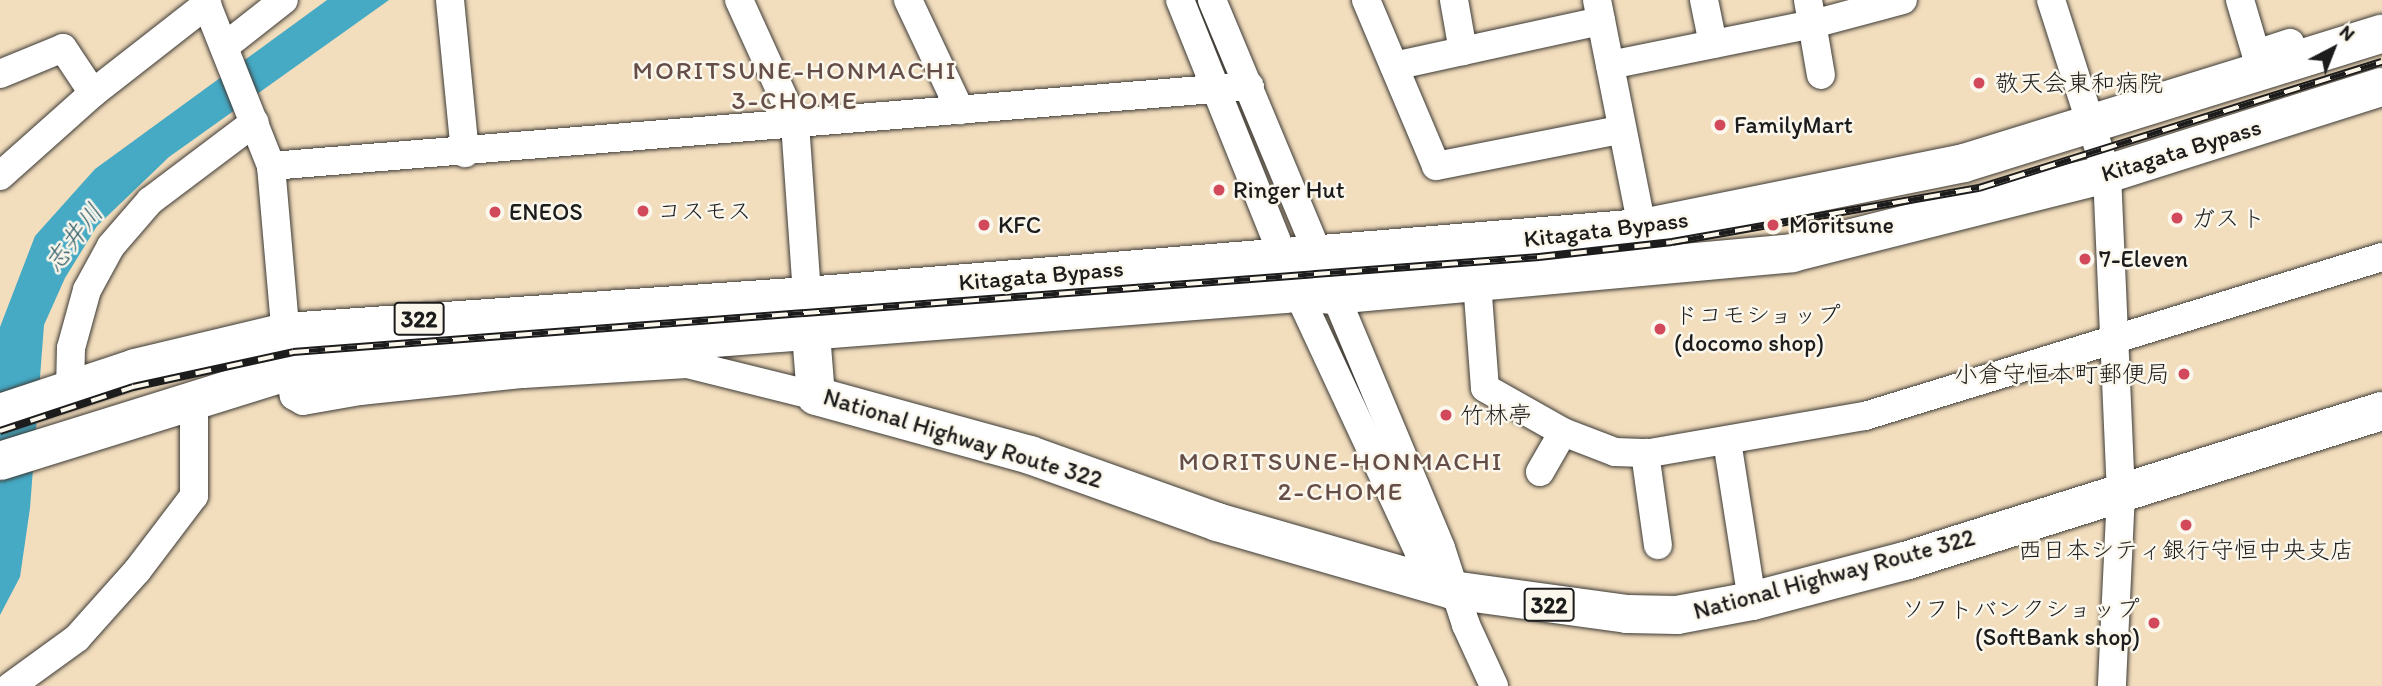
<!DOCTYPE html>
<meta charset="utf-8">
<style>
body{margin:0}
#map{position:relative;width:2382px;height:686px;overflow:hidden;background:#f2ddbd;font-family:Itim,"Klee One",sans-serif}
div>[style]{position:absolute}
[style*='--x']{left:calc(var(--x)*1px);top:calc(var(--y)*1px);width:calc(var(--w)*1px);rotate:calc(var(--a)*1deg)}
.water>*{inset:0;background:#46aac5}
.roads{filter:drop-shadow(0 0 2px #3c3934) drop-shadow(0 0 2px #3c3934)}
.minor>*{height:28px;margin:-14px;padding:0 14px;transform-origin:14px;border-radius:14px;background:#fff}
.highway>*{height:38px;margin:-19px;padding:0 19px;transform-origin:19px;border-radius:19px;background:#fff}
.rail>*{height:8px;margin-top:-4px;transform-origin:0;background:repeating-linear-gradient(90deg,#fbf7ec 0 16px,#1c1c1c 0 32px);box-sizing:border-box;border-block:2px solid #1c1c1c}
.dots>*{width:19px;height:19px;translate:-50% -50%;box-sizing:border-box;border:4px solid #fbf7ec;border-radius:50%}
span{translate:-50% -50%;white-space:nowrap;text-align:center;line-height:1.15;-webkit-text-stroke:5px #fbf7ec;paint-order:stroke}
.shield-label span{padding:2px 5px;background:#fbf7ec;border:2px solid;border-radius:5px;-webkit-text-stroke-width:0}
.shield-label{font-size:23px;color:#1c1c1c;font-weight:700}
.poi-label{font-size:24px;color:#1c1c1c}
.left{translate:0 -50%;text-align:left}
.right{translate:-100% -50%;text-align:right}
.street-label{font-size:24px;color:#1c1c1c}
.neighbourhood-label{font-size:26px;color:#654d48;letter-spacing:2px}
.water-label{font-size:26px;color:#2f5c68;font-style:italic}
.north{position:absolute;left:2298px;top:14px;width:70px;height:70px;-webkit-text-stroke:5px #fbf7ec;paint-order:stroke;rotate:42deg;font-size:19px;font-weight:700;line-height:28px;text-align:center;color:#1c1c1c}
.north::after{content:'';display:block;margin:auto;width:24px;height:32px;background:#1c1c1c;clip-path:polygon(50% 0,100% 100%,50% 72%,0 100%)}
</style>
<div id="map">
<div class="water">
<div style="clip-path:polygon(327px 0,389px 0,169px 157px,97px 226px,65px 278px,44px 325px,30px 508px,20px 577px,0 615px,0 327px,35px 236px,95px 169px)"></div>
</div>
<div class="roads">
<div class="minor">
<div style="--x:205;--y:0;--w:179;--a:68.3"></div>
<div style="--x:271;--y:166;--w:206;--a:85"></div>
<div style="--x:289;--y:371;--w:25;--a:79"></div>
<div style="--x:294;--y:396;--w:10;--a:29"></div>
<div style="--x:303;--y:401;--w:58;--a:-10"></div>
<div style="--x:360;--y:391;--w:164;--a:-6"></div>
<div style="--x:523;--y:374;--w:164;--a:-3.5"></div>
<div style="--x:687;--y:364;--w:133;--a:13.9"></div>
<div style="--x:450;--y:0;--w:154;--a:84.4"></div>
<div style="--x:739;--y:0;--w:135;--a:65.5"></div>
<div style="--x:795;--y:123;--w:173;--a:86"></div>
<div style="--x:908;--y:0;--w:122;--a:64.7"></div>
<div style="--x:1180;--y:0;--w:316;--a:68.1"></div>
<div style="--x:1298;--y:293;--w:287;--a:65"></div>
<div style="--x:1419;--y:553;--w:43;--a:47.8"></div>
<div style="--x:1212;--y:0;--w:594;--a:67.32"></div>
<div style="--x:1441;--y:548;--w:81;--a:72"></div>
<div style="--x:1466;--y:625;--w:67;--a:65.3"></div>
<div style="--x:1366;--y:0;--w:180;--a:67.1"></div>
<div style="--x:1436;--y:166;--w:187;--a:-11.1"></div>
<div style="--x:1454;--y:0;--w:52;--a:80"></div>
<div style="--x:1597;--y:0;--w:232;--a:78.8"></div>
<div style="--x:1704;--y:0;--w:45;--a:78.4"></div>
<div style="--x:1808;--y:0;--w:76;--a:80.2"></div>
<div style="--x:2051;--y:0;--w:183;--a:72.2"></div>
<div style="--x:2107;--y:174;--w:319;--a:87.5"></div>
<div style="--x:2121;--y:493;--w:193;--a:92.7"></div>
<div style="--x:2240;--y:0;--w:56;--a:73.5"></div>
<div style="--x:2256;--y:54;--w:36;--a:-18"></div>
<div style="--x:224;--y:47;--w:76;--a:-38.1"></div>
<div style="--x:1610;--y:65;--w:207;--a:-11.4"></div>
<div style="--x:1813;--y:24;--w:93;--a:-14.9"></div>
<div style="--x:1394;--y:66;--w:212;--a:-12.3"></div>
<div style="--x:0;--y:74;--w:68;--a:-22.4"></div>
<div style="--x:63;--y:48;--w:54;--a:56.3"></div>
<div style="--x:271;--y:166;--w:982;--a:-4.67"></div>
<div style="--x:0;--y:176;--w:125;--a:-41.7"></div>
<div style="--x:93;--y:93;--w:145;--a:-38"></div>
<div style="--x:1477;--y:282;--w:106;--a:85.7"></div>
<div style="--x:1485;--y:388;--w:90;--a:29.4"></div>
<div style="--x:1563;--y:432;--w:56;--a:21"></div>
<div style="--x:1615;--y:452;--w:35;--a:2"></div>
<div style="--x:1650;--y:453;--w:218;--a:-9.8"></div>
<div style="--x:1865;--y:416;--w:541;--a:-17.09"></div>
<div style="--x:70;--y:391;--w:43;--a:-88.7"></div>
<div style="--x:71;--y:348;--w:60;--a:-74.6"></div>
<div style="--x:87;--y:290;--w:50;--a:-61.4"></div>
<div style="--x:111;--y:246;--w:60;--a:-49.1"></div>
<div style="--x:150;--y:201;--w:131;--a:-37"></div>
<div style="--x:1727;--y:441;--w:162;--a:81.1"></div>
<div style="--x:1645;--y:453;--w:93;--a:82"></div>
<div style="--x:1540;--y:472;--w:46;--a:-60.1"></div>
<div style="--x:11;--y:686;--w:82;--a:-36"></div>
<div style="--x:77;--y:638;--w:90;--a:-48.2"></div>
<div style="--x:137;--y:571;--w:94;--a:-52.8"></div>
<div style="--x:194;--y:496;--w:98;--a:-90"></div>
</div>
<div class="highway">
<div style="--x:809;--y:309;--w:87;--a:85.4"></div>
<div style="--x:816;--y:396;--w:222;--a:15.4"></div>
<div style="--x:1030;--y:455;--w:199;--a:19.7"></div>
<div style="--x:1217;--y:522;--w:245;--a:16.1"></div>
<div style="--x:1452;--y:590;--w:177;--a:7.8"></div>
<div style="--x:1627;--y:614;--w:50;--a:1.1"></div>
<div style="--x:1677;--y:615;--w:76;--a:-10.6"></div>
<div style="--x:1752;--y:601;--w:158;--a:-14.7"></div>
<div style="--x:1905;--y:561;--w:500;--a:-17.46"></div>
<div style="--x:0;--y:413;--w:142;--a:-18.4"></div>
<div style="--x:135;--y:368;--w:155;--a:-13.4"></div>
<div style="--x:286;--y:332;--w:522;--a:-3.95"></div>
<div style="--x:807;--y:296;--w:838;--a:-4.66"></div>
<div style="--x:1642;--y:228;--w:328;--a:-11.4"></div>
<div style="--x:1964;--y:163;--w:437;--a:-17.2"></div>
<div style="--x:0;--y:461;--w:303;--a:-17.3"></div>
<div style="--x:289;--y:371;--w:1012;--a:-4.42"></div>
<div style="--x:1298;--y:293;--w:35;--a:3"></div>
<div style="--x:1333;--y:295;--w:461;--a:-5.2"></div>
<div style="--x:1792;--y:253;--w:325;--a:-14.1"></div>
<div style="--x:2107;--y:174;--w:288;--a:-17.6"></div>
</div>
</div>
<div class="rail">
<div style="--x:0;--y:431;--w:140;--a:-18.3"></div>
<div style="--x:133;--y:387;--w:164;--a:-12.3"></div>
<div style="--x:293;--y:352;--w:1250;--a:-4.36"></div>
<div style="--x:1539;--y:257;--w:134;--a:-6.4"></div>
<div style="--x:1672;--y:242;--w:312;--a:-10"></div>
<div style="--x:1979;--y:188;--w:422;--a:-17.4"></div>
</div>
<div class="dots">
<div style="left:1979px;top:83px;background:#d1495b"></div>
<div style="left:1720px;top:125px;background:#d1495b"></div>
<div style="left:1219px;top:190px;background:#d1495b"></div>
<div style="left:643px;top:211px;background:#d1495b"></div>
<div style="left:495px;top:212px;background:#d1495b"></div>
<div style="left:2177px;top:218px;background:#d1495b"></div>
<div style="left:984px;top:225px;background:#d1495b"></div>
<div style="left:1773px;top:225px;background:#d1495b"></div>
<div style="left:2085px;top:259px;background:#d1495b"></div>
<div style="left:1660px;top:329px;background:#d1495b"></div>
<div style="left:2184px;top:374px;background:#d1495b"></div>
<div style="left:1446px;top:415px;background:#d1495b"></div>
<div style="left:2186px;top:525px;background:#d1495b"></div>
<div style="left:2154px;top:623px;background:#d1495b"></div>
</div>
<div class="shield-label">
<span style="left:419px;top:319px">322</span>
<span style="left:1549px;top:605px">322</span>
</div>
<div class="poi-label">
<span class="left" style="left:1995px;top:83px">敬天会東和病院</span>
<span class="left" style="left:1734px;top:125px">FamilyMart</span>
<span class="left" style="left:1233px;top:190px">Ringer Hut</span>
<span class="left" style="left:657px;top:211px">コスモス</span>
<span class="left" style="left:509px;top:212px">ENEOS</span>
<span class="left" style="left:2191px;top:218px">ガスト</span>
<span class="left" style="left:998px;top:225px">KFC</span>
<span class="left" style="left:1789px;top:225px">Moritsune</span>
<span class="left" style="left:2099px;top:259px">7-Eleven</span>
<span class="left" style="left:1674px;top:329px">ドコモショップ<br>(docomo shop)</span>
<span class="right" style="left:2170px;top:374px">小倉守恒本町郵便局</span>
<span class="left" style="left:1460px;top:415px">竹林亭</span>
<span style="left:2186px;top:550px">西日本シティ銀行守恒中央支店</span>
<span class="right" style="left:2140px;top:623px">ソフトバンクショップ<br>(SoftBank shop)</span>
</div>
<div class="street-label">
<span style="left:2181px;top:150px;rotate:-17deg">Kitagata Bypass</span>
<span style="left:1606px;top:229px;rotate:-7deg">Kitagata Bypass</span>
<span style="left:1041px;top:275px;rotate:-5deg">Kitagata Bypass</span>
<span style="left:963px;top:438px;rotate:17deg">National Highway Route 322</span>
<span style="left:1834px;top:574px;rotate:-15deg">National Highway Route 322</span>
</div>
<div class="neighbourhood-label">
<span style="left:795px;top:86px">MORITSUNE-HONMACHI<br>3-CHOME</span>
<span style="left:1341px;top:477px">MORITSUNE-HONMACHI<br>2-CHOME</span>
</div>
<div class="water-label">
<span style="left:74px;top:238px;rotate:-52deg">志井川</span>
</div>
<div class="north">N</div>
</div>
